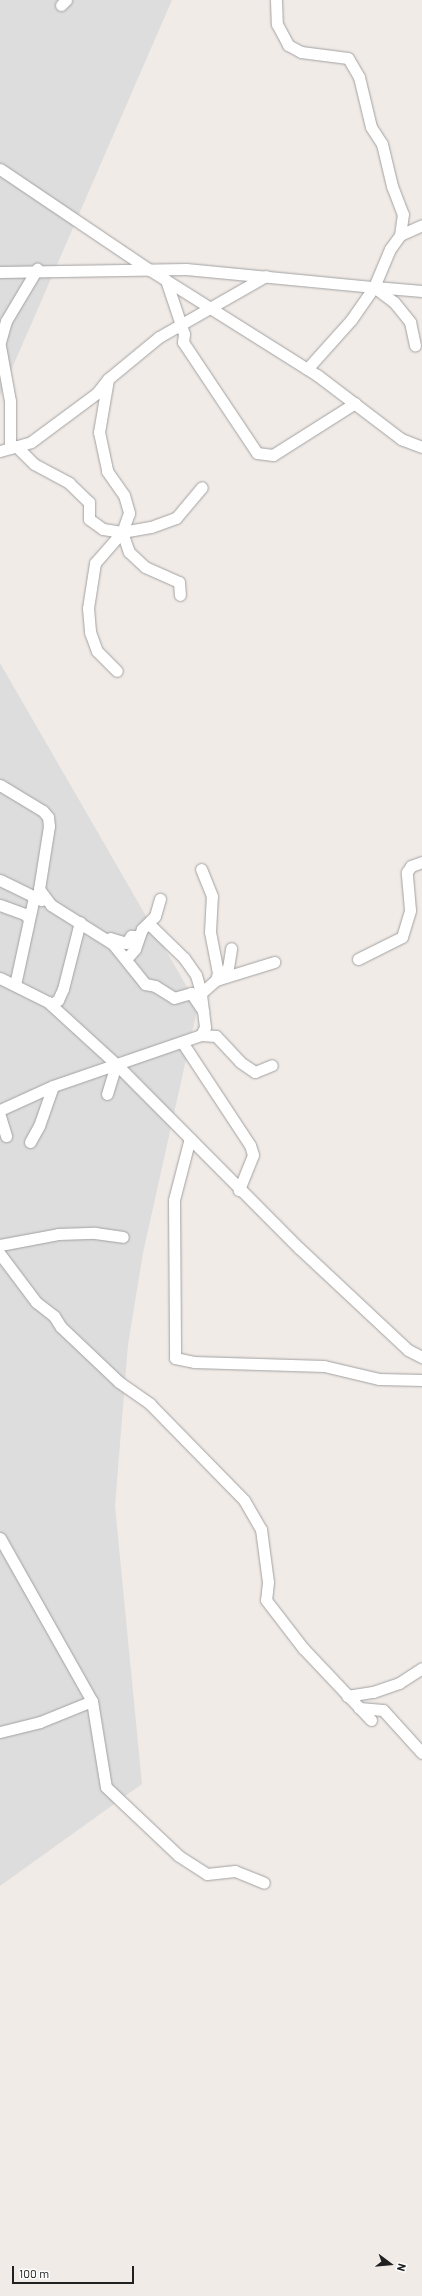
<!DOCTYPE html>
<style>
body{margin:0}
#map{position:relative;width:422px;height:2296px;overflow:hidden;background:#f1ebe7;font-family:Barlow,sans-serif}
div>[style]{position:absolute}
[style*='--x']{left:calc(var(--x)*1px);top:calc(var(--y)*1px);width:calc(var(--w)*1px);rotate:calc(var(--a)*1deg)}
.residential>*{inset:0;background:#dedddd}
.roads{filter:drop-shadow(0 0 1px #a1a1a1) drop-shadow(0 0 1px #a1a1a1)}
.minor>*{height:11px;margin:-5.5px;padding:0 5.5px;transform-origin:5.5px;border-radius:5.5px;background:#fff}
span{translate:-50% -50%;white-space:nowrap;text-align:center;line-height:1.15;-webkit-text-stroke:3px #fff;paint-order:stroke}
.north{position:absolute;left:370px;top:2244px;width:40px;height:40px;-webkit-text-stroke:3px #fff;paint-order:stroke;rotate:106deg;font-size:11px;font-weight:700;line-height:16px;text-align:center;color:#202020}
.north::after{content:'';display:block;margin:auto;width:14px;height:18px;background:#202020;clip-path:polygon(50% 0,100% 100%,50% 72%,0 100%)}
.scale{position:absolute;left:12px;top:2266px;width:122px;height:18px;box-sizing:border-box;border:2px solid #202020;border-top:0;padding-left:5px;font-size:12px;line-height:14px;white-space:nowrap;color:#202020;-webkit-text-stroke:3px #fff;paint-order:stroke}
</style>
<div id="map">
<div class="residential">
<div style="clip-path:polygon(0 0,172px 0,0 396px)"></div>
<div style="clip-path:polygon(0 663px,198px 1006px,143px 1253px,128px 1345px,115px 1506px,142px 1784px,0 1886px)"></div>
</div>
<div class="roads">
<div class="minor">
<div style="--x:276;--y:0;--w:24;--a:88"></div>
<div style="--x:277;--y:24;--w:24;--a:62"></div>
<div style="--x:288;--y:45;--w:15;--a:28"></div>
<div style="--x:301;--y:52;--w:47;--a:7.3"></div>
<div style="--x:348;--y:58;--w:22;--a:60"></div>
<div style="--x:359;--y:77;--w:51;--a:76.5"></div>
<div style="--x:371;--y:127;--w:20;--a:57"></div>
<div style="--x:382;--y:144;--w:43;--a:76.6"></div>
<div style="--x:392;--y:186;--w:30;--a:69"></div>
<div style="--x:403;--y:214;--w:21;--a:98"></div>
<div style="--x:61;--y:5;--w:7;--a:-45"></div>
<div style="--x:0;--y:169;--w:181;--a:34"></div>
<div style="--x:150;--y:270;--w:197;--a:32.2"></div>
<div style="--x:317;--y:375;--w:106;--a:37.3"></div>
<div style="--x:401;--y:439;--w:22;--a:21"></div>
<div style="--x:0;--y:272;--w:186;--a:-0.9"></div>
<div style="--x:186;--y:269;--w:189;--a:5.5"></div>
<div style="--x:374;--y:287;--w:41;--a:-67.2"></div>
<div style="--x:390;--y:249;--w:17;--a:-54"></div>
<div style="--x:400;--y:235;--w:24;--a:-24"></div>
<div style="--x:166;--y:280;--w:57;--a:71.6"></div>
<div style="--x:184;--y:334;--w:8;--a:97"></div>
<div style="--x:183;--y:342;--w:133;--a:56.3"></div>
<div style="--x:257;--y:453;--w:16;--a:7"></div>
<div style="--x:273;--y:455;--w:97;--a:-32.4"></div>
<div style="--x:374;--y:287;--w:25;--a:37"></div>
<div style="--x:394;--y:302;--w:26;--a:51"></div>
<div style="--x:410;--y:322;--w:24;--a:78"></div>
<div style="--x:375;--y:287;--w:47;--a:4.9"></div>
<div style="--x:0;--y:342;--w:22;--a:-74"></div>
<div style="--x:6;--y:321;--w:61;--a:-59.2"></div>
<div style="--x:0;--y:346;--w:56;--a:79.7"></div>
<div style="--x:10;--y:401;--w:47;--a:90"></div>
<div style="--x:307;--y:369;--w:66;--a:-48.1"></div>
<div style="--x:351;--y:320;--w:40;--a:-55.1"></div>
<div style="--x:108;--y:379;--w:54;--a:99.6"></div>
<div style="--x:99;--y:432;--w:40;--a:78"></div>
<div style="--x:107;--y:471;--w:29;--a:55"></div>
<div style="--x:124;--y:495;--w:19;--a:74"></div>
<div style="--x:129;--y:513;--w:20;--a:110"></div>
<div style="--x:122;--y:532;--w:41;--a:131.1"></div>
<div style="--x:95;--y:563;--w:46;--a:98.8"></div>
<div style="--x:88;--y:608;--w:24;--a:85"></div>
<div style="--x:90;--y:632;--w:20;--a:70"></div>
<div style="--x:97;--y:651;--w:28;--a:45"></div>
<div style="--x:16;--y:446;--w:25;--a:45"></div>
<div style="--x:34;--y:464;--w:40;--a:28"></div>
<div style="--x:69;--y:483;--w:28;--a:44"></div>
<div style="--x:89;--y:502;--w:17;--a:90"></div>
<div style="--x:89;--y:519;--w:17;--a:36"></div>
<div style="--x:103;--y:529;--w:19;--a:9"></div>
<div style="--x:122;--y:532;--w:29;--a:-10"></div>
<div style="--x:151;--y:527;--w:27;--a:-20"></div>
<div style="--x:176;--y:518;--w:40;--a:-50"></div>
<div style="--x:0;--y:451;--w:32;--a:-16"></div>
<div style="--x:31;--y:442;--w:82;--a:-36.6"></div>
<div style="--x:97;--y:393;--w:18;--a:-52"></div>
<div style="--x:108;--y:379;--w:66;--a:-39.5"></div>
<div style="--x:159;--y:337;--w:123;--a:-29.7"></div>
<div style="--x:122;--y:532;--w:21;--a:71"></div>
<div style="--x:129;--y:552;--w:22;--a:43"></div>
<div style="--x:145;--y:567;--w:37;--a:24"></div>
<div style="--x:179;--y:582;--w:13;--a:86"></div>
<div style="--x:0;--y:785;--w:50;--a:31.2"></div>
<div style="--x:43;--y:811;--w:8;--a:50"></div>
<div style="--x:48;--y:817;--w:9;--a:84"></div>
<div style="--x:49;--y:826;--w:64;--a:99"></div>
<div style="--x:39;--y:889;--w:20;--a:53"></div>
<div style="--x:51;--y:905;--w:73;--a:32.2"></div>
<div style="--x:113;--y:944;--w:51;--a:51.3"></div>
<div style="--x:145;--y:984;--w:10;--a:11"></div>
<div style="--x:155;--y:986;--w:22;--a:32"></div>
<div style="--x:174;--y:998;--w:18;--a:-16"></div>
<div style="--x:191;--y:993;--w:22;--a:56"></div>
<div style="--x:0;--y:880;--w:46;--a:26"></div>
<div style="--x:0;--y:905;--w:27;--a:20"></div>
<div style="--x:25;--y:914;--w:6;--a:51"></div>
<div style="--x:149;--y:924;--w:49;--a:44.2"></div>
<div style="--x:184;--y:958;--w:21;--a:55"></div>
<div style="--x:196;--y:975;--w:19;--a:74"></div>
<div style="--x:201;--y:993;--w:6;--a:149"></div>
<div style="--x:110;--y:938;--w:17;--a:17"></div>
<div style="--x:126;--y:943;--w:9;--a:-54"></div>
<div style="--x:131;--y:936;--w:7;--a:0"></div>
<div style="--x:126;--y:959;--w:13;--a:-48"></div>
<div style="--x:135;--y:949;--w:21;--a:-71"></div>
<div style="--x:142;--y:929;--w:18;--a:-45"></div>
<div style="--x:155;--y:916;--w:18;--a:-74"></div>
<div style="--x:358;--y:959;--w:49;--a:-26.6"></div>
<div style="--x:402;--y:937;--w:28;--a:-73"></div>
<div style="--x:410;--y:910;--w:38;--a:-95"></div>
<div style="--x:407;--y:872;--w:7;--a:-56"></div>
<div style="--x:411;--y:866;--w:12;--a:-20"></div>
<div style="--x:0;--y:978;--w:54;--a:26.6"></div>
<div style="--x:48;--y:1002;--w:92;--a:42.4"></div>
<div style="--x:116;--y:1064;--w:260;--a:45.2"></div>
<div style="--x:299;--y:1248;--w:149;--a:43.1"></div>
<div style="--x:408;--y:1350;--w:16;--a:27"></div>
<div style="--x:216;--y:980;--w:61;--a:-17.2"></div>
<div style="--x:216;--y:980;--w:17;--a:-45"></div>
<div style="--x:228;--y:968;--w:20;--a:-81"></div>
<div style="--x:15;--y:985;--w:90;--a:-77.8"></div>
<div style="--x:51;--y:1004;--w:8;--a:-30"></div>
<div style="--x:58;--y:1000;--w:12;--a:-66"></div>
<div style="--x:63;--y:989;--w:69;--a:-75.8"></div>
<div style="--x:201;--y:1035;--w:9;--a:-63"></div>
<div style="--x:205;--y:1027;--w:34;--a:-97"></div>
<div style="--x:201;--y:993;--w:20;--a:-41"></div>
<div style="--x:216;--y:980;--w:7;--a:-74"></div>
<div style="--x:218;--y:973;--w:42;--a:-101"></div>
<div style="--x:210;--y:932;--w:36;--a:-87"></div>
<div style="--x:212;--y:896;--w:29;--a:-112"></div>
<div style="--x:182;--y:1042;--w:123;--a:56.6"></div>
<div style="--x:250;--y:1145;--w:10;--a:73"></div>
<div style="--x:253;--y:1155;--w:38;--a:112"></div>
<div style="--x:107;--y:1094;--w:31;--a:-73"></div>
<div style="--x:0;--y:1110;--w:58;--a:-24.4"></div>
<div style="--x:53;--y:1086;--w:157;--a:-19"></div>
<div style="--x:201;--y:1035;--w:15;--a:4"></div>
<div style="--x:216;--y:1036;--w:35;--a:47"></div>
<div style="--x:240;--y:1062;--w:18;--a:34"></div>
<div style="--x:255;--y:1072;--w:18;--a:-22"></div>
<div style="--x:0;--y:1116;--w:21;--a:73"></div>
<div style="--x:190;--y:1138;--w:64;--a:104.5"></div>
<div style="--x:174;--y:1200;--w:158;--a:89.6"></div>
<div style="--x:175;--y:1358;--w:19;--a:12"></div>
<div style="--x:194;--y:1362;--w:130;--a:1.8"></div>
<div style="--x:324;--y:1366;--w:57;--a:13.3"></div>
<div style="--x:379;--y:1379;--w:43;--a:1.3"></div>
<div style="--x:30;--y:1142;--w:18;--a:-61"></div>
<div style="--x:39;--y:1126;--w:42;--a:-70.7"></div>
<div style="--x:0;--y:1245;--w:59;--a:-10.7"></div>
<div style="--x:58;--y:1234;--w:37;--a:-2"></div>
<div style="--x:95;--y:1233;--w:28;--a:8"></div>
<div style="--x:0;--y:1254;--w:60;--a:53.1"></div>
<div style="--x:36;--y:1302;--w:23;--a:38"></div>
<div style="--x:54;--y:1316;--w:13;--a:58"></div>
<div style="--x:61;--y:1327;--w:80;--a:43.5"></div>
<div style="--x:119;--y:1382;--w:38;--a:35"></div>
<div style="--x:150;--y:1404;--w:134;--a:45.6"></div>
<div style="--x:244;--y:1500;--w:34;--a:60"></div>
<div style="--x:261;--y:1529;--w:53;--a:82.5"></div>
<div style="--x:268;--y:1582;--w:18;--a:96"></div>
<div style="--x:266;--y:1600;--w:61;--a:52.4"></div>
<div style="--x:303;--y:1648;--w:99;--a:46.6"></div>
<div style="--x:0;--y:1538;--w:187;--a:60.6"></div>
<div style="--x:92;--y:1701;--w:87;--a:80.8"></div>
<div style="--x:106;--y:1787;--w:100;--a:43.4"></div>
<div style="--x:179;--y:1856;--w:33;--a:33"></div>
<div style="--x:207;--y:1874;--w:28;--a:-6"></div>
<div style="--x:235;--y:1871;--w:31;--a:22"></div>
<div style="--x:347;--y:1696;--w:26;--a:-9"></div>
<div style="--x:373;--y:1692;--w:28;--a:-19"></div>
<div style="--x:399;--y:1683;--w:27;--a:-33"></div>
<div style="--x:359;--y:1708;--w:24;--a:5"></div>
<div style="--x:383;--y:1710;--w:58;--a:47.8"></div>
<div style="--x:0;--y:1732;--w:41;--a:-14"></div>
<div style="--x:40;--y:1722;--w:56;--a:-22"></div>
</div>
</div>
<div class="north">N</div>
<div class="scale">100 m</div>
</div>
